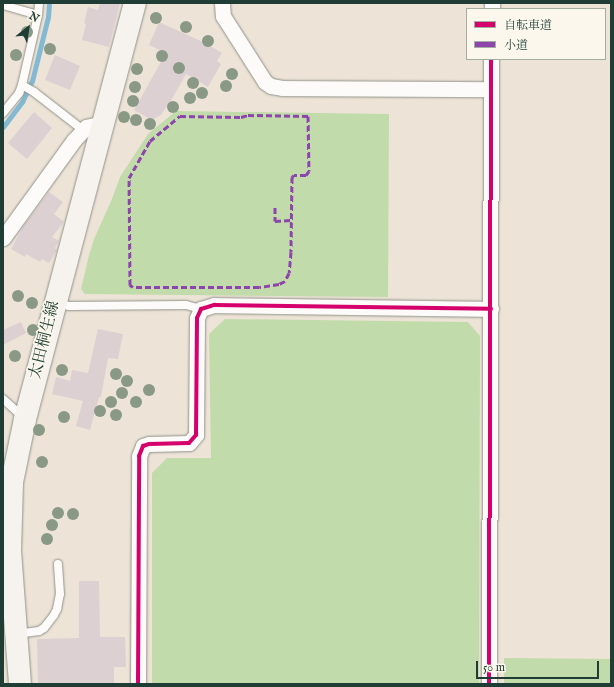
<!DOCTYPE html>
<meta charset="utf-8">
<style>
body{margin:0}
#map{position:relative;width:614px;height:687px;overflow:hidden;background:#ede4d7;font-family:"IM FELL English","Noto Serif JP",serif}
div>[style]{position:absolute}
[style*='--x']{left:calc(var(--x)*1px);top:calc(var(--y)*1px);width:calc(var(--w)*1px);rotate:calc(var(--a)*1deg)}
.green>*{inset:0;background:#c2dbaa}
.stream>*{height:5px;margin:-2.5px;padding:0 2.5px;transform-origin:2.5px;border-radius:2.5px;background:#83b9d2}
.building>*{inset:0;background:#ddd0d2}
.roads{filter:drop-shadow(0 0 1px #91928a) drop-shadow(0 0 1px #91928a)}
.service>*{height:8px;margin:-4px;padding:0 4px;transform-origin:4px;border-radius:4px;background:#fcfbf9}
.minor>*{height:15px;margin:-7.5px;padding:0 7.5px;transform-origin:7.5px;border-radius:7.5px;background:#fcfbf9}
.secondary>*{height:22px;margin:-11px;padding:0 11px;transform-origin:11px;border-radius:11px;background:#f6f2ee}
.quiet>*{height:3px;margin-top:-1.5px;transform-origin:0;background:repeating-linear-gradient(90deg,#8e44ad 0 6px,transparent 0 9px)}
.cycleway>*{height:4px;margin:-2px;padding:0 2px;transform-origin:2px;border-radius:2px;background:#d6006c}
.trees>*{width:12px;height:12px;margin:-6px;border-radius:50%;background:#899986}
span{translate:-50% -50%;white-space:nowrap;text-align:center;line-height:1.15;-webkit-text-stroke:3px #fbf7ec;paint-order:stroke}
.street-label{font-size:16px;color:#1f3d34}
.frame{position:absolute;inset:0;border:4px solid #1f3d34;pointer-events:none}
.legend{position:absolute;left:466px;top:8px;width:140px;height:52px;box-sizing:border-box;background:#fbf7ec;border:1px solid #a3ada2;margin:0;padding:5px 7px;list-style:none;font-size:12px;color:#1f3d34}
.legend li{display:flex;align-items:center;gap:8px;height:20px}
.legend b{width:20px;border:1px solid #a3ada2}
.north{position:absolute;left:8px;top:8px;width:40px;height:40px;-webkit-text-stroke:3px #fbf7ec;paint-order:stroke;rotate:30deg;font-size:11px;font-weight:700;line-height:16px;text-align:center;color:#1f3d34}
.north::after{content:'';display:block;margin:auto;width:14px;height:18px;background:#1f3d34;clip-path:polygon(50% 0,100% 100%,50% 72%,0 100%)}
.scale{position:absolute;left:476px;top:661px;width:123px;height:18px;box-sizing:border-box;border:2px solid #1f3d34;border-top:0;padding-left:5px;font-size:12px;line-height:14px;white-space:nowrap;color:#1f3d34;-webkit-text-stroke:3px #fbf7ec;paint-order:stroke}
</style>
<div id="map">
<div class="green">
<div style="clip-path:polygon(176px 111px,389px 114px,388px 297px,85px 294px,81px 289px,89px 255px,94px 239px,112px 199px,120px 177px,148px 134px)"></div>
<div style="clip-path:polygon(225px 319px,468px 322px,480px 336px,479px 684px,152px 684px,152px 473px,167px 458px,211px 458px,209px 334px)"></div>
<div style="clip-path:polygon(504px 658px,611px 659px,611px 684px,504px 684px)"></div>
</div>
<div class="stream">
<div style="--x:3;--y:127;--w:31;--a:-53"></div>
<div style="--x:22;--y:102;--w:23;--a:-65"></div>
<div style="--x:32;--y:81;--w:66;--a:-76"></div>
<div style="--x:48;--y:17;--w:14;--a:-86"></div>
</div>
<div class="building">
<div style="clip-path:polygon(100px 3px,120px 3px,109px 47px,82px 40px,86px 24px,84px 23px,88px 7px,98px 10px)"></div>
<div style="clip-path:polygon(159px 22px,203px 42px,222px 53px,217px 61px,221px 64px,208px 87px,186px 74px,168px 106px,167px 106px,161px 115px,152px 120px,134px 110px,166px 53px,149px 45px)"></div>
<div style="clip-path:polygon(55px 55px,80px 66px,70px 90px,45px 80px)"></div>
<div style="clip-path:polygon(34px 112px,52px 128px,27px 159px,8px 143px)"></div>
<div style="clip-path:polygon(49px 192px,63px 202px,54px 214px,64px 222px,52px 237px,59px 241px,55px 248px,57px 250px,49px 263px,42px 259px,40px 262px,26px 254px,25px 257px,11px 249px,24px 225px)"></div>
<div style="clip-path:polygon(21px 322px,26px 333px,3px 345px,3px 330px)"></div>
<div style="clip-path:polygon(98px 329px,123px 334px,118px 359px,108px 358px,101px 397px,99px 397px,90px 430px,76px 426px,83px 401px,52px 394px,56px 377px,70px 381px,72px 370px,88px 373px)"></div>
<div style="clip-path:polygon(79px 581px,99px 581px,100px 637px,125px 637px,126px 667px,114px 667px,114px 684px,38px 684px,37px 639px,79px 638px)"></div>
</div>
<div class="roads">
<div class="service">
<div style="--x:3;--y:5;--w:36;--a:16"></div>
<div style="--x:22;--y:85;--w:14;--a:30"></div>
<div style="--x:34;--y:92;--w:62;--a:37.8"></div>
<div style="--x:3;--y:113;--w:26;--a:-51"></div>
<div style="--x:19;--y:93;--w:9;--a:-69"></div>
<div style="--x:22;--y:85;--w:72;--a:-77.1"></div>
<div style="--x:38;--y:15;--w:12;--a:-85"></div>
<div style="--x:56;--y:303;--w:13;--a:13"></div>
<div style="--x:69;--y:306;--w:117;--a:-0.5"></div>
<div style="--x:186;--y:305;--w:16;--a:15"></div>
<div style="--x:3;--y:399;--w:27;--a:42"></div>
<div style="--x:17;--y:634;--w:22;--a:-8"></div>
<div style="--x:39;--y:631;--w:6;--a:-31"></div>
<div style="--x:44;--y:628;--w:16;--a:-52"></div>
<div style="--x:54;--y:615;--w:7;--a:-63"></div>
<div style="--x:57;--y:609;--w:15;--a:-79"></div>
<div style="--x:60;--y:594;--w:30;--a:-94"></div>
</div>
<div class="minor">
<div style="--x:222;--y:3;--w:13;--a:86"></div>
<div style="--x:223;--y:16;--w:78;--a:57.5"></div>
<div style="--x:265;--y:82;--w:7;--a:34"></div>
<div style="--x:271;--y:86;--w:11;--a:10"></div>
<div style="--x:282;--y:88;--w:209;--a:0.3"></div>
<div style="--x:492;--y:9;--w:6;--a:-90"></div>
<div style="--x:3;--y:238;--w:121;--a:-54.1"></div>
<div style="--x:74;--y:140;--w:18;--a:-47"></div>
<div style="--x:86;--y:127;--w:17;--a:-13"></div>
<div style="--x:138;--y:684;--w:228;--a:-89.7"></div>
<div style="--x:139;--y:456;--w:11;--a:-68"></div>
<div style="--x:143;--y:446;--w:6;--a:-18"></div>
<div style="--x:149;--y:444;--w:40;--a:-1.4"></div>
<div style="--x:189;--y:443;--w:11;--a:-49"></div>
<div style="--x:196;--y:435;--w:117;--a:-89.5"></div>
<div style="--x:197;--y:318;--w:10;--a:-66"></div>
<div style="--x:201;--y:309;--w:14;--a:-17"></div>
<div style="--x:214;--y:305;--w:277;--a:0.8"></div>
<div style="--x:489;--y:684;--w:625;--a:-89.82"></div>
</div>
<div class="secondary">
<div style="--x:20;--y:684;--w:133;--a:-94.3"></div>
<div style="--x:10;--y:551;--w:69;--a:-88.3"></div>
<div style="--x:12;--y:482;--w:64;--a:-78.3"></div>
<div style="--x:25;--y:419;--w:430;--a:-75.2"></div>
</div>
</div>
<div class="quiet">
<div style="--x:248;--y:115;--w:60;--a:1"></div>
<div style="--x:308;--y:116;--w:55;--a:89"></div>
<div style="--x:309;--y:171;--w:5;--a:127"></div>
<div style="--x:306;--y:175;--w:12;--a:180"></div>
<div style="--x:294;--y:175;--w:3;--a:135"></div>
<div style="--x:292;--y:177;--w:75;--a:90.8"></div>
<div style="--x:291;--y:252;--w:21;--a:95"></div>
<div style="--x:289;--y:273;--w:9;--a:117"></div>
<div style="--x:285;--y:281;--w:7;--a:153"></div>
<div style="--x:279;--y:284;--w:20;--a:171"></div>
<div style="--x:259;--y:287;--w:126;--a:180"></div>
<div style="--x:133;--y:287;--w:4;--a:-146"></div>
<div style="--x:130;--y:285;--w:107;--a:-90.5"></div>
<div style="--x:129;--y:178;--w:43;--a:-60.4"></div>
<div style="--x:150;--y:141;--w:39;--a:-40"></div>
<div style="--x:180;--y:116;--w:61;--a:0.9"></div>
<div style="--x:241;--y:117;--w:7;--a:-16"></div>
<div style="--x:275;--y:207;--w:14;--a:90"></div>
<div style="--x:275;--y:221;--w:16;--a:-4"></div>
</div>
<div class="cycleway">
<div style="--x:138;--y:684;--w:228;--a:-89.7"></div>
<div style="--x:139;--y:456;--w:11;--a:-68"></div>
<div style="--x:143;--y:446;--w:6;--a:-18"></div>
<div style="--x:149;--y:444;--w:40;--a:-1.4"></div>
<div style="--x:189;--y:443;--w:11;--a:-49"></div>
<div style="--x:196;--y:435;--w:117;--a:-89.5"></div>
<div style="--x:197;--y:318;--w:10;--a:-66"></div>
<div style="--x:201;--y:309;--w:14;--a:-17"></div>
<div style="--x:214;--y:305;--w:277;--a:0.8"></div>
<div style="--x:489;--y:684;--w:625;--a:-89.82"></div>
</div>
<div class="trees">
<div style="left:156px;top:18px"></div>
<div style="left:186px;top:27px"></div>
<div style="left:27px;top:32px"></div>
<div style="left:208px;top:41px"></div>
<div style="left:50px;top:49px"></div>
<div style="left:16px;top:55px"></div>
<div style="left:162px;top:56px"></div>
<div style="left:179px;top:68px"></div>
<div style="left:137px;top:69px"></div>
<div style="left:232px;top:74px"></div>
<div style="left:193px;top:83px"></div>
<div style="left:226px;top:86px"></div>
<div style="left:135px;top:87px"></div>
<div style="left:202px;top:93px"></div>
<div style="left:190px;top:98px"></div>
<div style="left:133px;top:101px"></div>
<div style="left:173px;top:107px"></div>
<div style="left:124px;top:117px"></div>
<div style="left:136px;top:120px"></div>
<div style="left:150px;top:124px"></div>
<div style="left:18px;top:296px"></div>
<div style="left:32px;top:303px"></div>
<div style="left:33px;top:330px"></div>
<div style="left:15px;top:356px"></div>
<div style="left:62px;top:370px"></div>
<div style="left:116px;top:374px"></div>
<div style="left:127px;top:381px"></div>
<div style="left:149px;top:390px"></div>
<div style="left:122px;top:393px"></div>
<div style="left:111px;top:402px"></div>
<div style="left:136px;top:402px"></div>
<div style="left:100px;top:411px"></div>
<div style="left:116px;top:415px"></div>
<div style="left:64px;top:417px"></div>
<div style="left:39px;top:430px"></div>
<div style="left:42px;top:462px"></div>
<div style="left:58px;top:513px"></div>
<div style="left:73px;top:514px"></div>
<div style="left:52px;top:525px"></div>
<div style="left:47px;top:539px"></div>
</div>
<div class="street-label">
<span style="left:45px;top:340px;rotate:-76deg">太田桐生線</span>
</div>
<div class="frame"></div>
<ul class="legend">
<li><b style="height:5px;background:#d6006c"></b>自転車道</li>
<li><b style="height:5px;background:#8e44ad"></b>小道</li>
</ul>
<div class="north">N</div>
<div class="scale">50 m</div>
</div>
